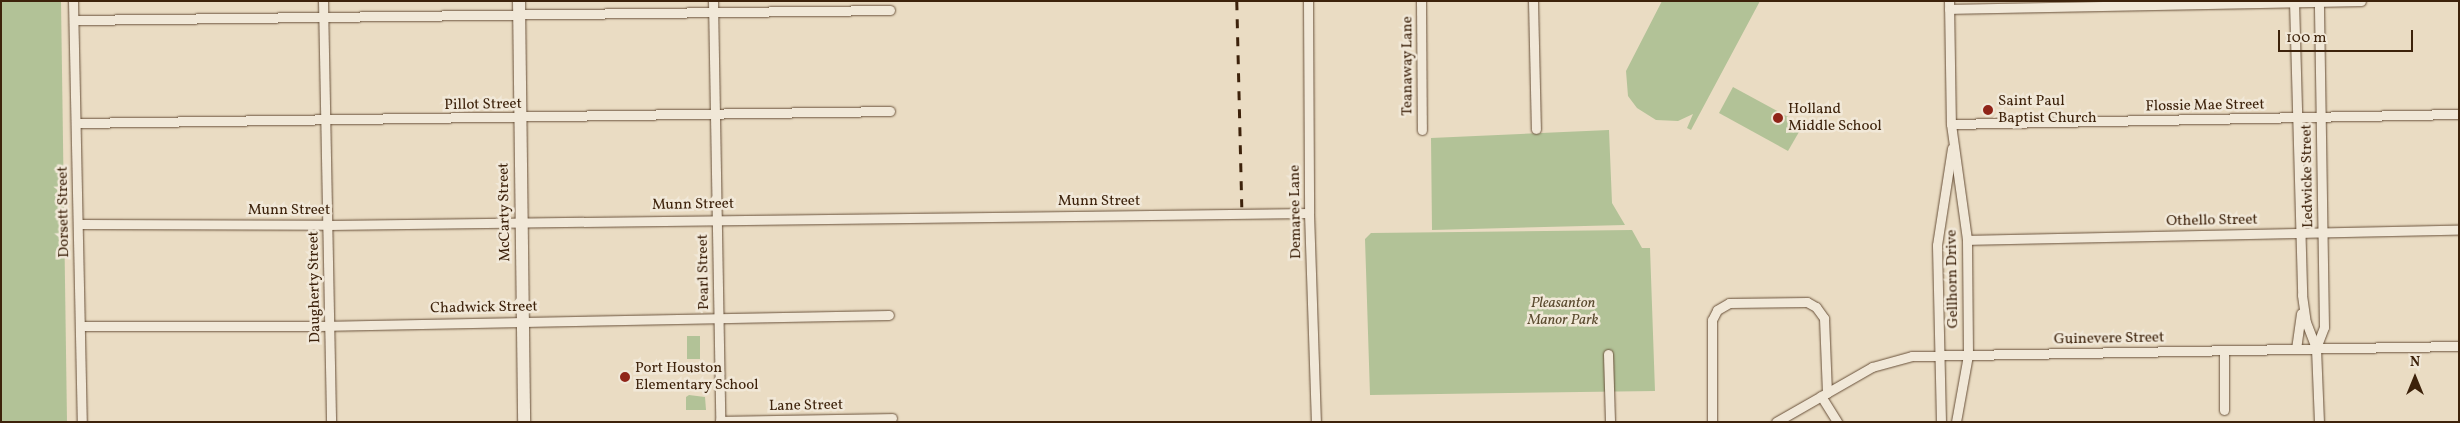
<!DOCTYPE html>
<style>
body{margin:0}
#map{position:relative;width:2460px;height:423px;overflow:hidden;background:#eadcc3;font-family:Vollkorn,serif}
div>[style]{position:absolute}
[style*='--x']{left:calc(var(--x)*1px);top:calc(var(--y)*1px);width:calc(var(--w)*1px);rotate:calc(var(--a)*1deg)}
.green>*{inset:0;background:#b2c297}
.roads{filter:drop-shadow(0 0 1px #685039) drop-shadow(0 0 1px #685039)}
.street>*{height:9px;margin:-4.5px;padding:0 4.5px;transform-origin:4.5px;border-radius:4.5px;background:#f1e8d8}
.secondary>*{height:12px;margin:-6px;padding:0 6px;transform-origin:6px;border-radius:6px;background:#f1e8d8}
.rail>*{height:2.5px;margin-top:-1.25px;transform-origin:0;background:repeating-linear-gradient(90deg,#3d220b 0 9px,transparent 0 18px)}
.dots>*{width:14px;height:14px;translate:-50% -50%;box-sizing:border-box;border:2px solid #f1e8d8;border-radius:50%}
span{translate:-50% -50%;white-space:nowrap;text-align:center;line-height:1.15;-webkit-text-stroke:5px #f1e8d8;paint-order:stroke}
.street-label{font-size:15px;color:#3d220b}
.poi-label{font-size:15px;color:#3d220b}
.left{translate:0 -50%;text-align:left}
.park-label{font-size:15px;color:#5a4a2e;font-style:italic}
.frame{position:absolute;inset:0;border:2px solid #3d220b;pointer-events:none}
.north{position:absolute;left:2390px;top:353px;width:50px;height:50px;-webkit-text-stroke:4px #f1e8d8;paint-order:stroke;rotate:0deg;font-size:14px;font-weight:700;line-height:20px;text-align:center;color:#3d220b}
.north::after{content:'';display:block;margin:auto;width:18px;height:22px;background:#3d220b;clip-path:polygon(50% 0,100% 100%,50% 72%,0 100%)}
.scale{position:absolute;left:2278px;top:30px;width:135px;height:22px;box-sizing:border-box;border:2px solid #3d220b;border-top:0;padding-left:6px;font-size:15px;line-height:18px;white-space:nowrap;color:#3d220b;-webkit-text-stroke:4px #f1e8d8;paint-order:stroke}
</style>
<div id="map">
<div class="green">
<div style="clip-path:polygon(1px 1px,61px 1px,67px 422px,1px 422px)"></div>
<div style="clip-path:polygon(1662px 1px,1760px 1px,1691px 130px,1687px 128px,1693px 114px,1678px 121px,1656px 120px,1637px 108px,1628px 96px,1626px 71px)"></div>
<div style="clip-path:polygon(1733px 87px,1803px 125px,1788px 151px,1719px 113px)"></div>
<div style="clip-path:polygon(1609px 130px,1612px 203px,1625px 225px,1432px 230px,1431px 138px)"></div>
<div style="clip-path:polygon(1632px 230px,1642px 248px,1650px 248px,1655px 391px,1370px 395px,1365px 239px,1371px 233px)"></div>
<div style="clip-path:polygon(687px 336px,700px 336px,700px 359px,687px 359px)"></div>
<div style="clip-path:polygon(689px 395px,705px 397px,706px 410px,686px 410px,686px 397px)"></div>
</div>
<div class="roads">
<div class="street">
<div style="--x:73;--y:1;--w:421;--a:88.8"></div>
<div style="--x:323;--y:1;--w:421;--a:88.9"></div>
<div style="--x:713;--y:1;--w:421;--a:89"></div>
<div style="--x:1308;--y:1;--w:212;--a:89.7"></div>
<div style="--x:1309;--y:213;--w:209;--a:88.1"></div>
<div style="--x:1421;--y:1;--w:129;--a:89.6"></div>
<div style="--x:1533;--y:1;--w:128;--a:88.7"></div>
<div style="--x:1949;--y:1;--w:123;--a:89.1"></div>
<div style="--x:1951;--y:124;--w:117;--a:82.1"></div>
<div style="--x:1967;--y:240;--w:115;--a:89.5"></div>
<div style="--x:1968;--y:355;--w:68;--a:100.2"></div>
<div style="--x:2294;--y:1;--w:294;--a:88.4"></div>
<div style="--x:2302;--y:295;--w:27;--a:82"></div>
<div style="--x:2306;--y:322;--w:28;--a:69"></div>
<div style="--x:2316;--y:348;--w:74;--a:87.7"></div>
<div style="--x:1949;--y:9;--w:412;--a:-1.1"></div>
<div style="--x:74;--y:20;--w:816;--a:-0.7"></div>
<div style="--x:76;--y:123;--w:814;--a:-0.84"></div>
<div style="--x:1951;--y:124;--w:508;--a:-1.13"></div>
<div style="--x:78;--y:224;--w:250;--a:0.2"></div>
<div style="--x:328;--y:225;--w:981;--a:-0.7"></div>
<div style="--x:1967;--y:240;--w:492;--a:-1.2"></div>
<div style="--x:80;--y:326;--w:239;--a:0"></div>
<div style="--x:319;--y:326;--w:570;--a:-1.11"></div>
<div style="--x:2316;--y:348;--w:22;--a:-69"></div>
<div style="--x:2324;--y:327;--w:326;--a:-90.9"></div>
<div style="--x:2296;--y:349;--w:36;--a:-82"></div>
<div style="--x:2224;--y:351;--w:59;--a:90"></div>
<div style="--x:1608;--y:354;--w:68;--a:88.3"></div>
<div style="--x:1821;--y:396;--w:31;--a:58"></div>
<div style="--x:720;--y:421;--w:172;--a:-1"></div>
<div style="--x:1712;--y:422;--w:102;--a:-90"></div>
<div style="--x:1712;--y:320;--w:11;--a:-63"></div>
<div style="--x:1717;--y:310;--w:14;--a:-30"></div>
<div style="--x:1729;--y:303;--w:78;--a:-0.7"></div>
<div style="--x:1807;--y:302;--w:10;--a:29"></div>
<div style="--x:1816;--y:307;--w:14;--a:54"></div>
<div style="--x:1824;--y:318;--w:75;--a:87.7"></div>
<div style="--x:1776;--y:422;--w:111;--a:-29.8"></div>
<div style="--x:1872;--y:367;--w:41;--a:-15.4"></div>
<div style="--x:1912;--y:356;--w:547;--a:-1.05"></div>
<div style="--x:1941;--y:422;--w:177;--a:-91.3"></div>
<div style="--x:1937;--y:245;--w:98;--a:-81.2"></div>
</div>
<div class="secondary">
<div style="--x:519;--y:1;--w:421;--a:89.3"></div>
</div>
</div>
<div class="rail">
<div style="--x:1237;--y:1;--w:206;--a:88.6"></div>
</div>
<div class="dots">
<div style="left:1988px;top:110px;background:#8f2418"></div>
<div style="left:1778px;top:118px;background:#8f2418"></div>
<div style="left:625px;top:377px;background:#8f2418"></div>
</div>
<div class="street-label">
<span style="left:1408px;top:66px;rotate:-90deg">Teanaway Lane</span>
<span style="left:483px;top:105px;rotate:-1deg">Pillot Street</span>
<span style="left:2205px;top:106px;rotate:-1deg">Flossie Mae Street</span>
<span style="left:2308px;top:176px;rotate:-91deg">Ledwicke Street</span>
<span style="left:1099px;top:202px">Munn Street</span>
<span style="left:693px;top:205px;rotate:-1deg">Munn Street</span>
<span style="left:289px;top:211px">Munn Street</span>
<span style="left:64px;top:212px;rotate:-91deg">Dorsett Street</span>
<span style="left:505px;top:212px;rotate:-91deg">McCarty Street</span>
<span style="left:1296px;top:212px;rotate:-91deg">Demaree Lane</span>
<span style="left:2212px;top:221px;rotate:-1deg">Othello Street</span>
<span style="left:704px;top:272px;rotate:-91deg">Pearl Street</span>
<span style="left:1953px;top:279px;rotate:-91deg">Gellhorn Drive</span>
<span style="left:315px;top:287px;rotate:-91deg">Daugherty Street</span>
<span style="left:484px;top:308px;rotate:-1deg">Chadwick Street</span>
<span style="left:2109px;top:339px;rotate:-1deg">Guinevere Street</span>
<span style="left:806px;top:406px;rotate:-1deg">Lane Street</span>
</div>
<div class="poi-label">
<span class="left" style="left:1998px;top:110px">Saint Paul<br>Baptist Church</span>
<span class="left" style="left:1788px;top:118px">Holland<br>Middle School</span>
<span class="left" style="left:635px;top:377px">Port Houston<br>Elementary School</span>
</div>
<div class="park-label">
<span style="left:1563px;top:312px">Pleasanton<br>Manor Park</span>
</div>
<div class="frame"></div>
<div class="north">N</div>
<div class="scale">100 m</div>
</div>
